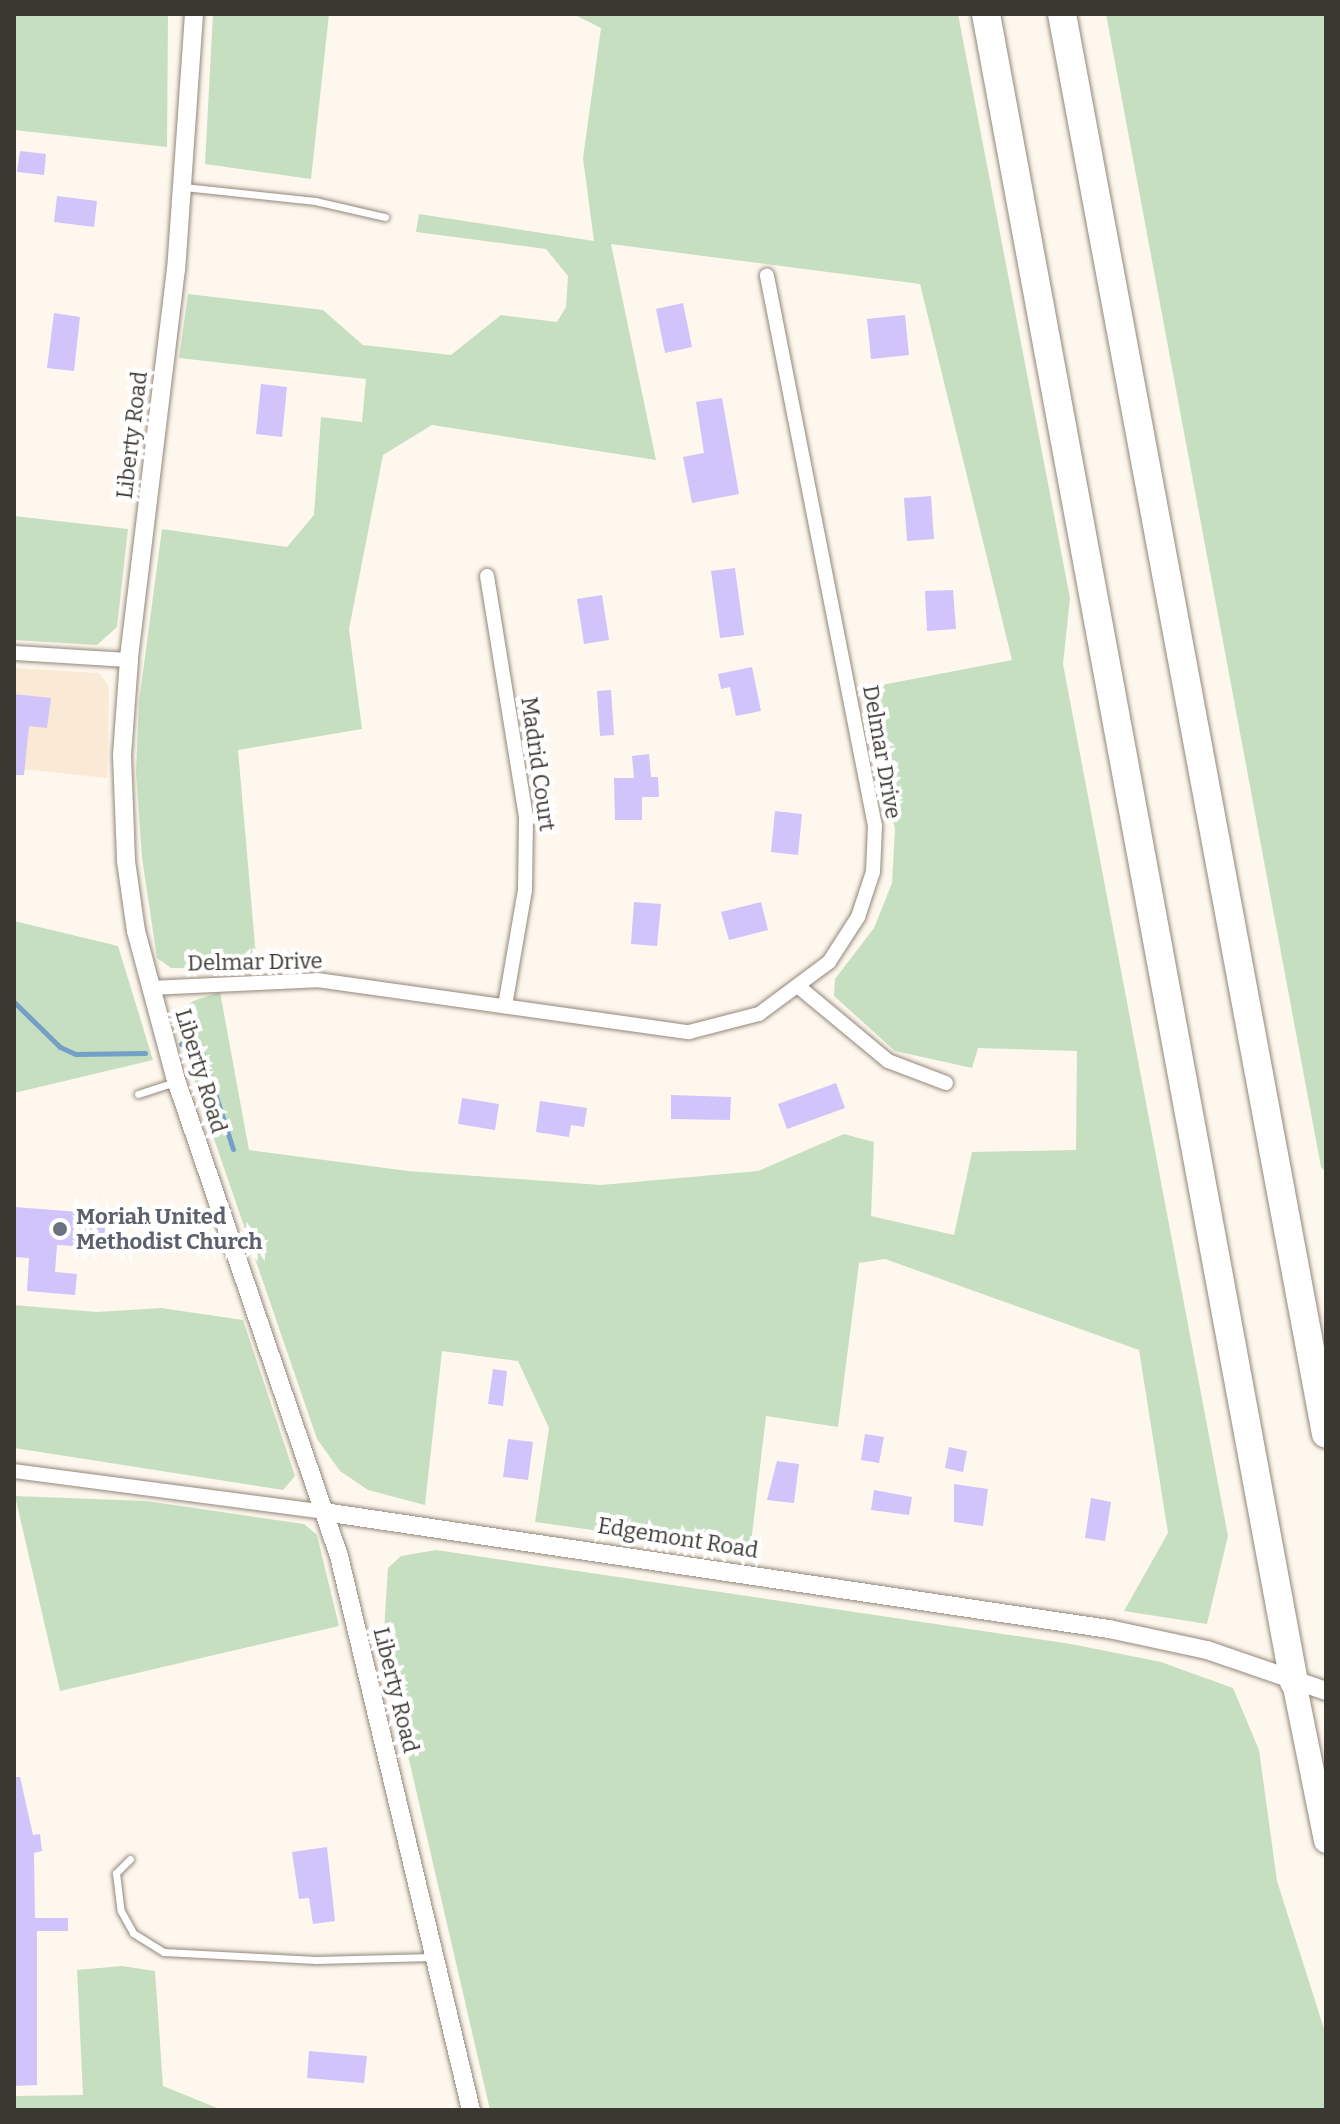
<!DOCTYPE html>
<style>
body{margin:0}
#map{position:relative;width:1340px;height:2124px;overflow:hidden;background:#fef7ee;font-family:Bitter,serif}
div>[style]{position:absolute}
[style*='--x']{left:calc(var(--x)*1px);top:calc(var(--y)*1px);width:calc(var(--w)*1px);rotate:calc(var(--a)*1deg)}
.built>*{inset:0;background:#faead5}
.green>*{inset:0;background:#c7dfc1}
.stream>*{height:5px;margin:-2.5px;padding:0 2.5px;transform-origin:2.5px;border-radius:2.5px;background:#739fc8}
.building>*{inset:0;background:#d0c4fb}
.roads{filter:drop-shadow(0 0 2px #91877a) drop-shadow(0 0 2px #91877a)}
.service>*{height:7px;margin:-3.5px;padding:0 3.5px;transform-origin:3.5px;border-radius:3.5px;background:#fff}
.minor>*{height:14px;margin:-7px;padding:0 7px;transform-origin:7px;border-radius:7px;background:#fff}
.tertiary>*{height:18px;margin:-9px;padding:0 9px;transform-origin:9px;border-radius:9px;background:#fff}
.trunk>*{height:24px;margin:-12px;padding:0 12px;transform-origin:12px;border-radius:12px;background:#fff}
.motorway>*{height:28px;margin:-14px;padding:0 14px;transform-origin:14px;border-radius:14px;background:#fff}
.dots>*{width:22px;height:22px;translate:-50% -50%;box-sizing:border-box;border:4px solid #fff;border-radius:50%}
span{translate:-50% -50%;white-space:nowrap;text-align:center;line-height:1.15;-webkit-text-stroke:8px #fff;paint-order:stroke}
.street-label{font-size:22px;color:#3b3731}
.worship-label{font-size:22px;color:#5b616d;font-weight:700}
.left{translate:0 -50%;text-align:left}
.frame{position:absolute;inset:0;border:16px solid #3b3731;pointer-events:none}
</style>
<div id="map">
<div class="built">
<div style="clip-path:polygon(14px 668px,99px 673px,109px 686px,107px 778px,14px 768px)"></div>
</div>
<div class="green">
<div style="clip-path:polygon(14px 14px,168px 14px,167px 147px,14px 130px)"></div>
<div style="clip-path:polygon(213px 14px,329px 14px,311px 179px,205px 164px)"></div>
<div style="clip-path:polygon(573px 14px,958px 14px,1070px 598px,1063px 664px,1228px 1536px,1207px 1624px,1124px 1611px,1168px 1533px,1139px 1350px,885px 1259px,859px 1263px,838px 1427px,766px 1416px,750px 1552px,535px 1522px,549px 1428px,518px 1361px,442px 1351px,425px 1505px,368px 1490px,340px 1471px,317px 1439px,178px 1034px,179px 1014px,193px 1001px,220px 992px,249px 1150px,408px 1171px,601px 1185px,758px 1171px,844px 1134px,874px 1142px,871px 1216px,954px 1235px,972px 1152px,1076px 1150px,1077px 1051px,978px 1048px,972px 1068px,895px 1051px,834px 996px,835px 979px,874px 928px,892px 883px,895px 829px,866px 688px,1012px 660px,920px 284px,611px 244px,656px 460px,432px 425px,383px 455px,349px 629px,362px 729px,238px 750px,257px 968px,171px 968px,157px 958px,142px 858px,136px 772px,139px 702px,162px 529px,287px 547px,314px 515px,321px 417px,362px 422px,366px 379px,179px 358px,188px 294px,323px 310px,363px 345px,451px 355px,501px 315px,557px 322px,566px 307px,568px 276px,546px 249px,416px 232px,419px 214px,594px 241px,583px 158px,601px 28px)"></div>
<div style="clip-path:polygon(1106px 14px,1326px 14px,1326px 1172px,1321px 1167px)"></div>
<div style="clip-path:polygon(14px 516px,128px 529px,117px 627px,97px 645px,14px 640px)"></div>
<div style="clip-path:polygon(14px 921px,118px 946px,153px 1060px,14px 1093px)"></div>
<div style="clip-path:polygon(14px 1305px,97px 1312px,161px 1308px,243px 1320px,295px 1476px,283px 1490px,14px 1448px)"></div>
<div style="clip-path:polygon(15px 1496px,146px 1501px,304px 1524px,317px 1535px,339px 1626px,60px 1691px)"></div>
<div style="clip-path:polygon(436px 1550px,1071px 1644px,1161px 1662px,1233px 1688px,1259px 1750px,1277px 1881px,1326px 2035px,1326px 2110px,490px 2110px,383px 1647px,388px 1568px,401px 1556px)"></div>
<div style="clip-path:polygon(122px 1966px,155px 1971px,163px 2086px,222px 2110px,14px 2110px,14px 2096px,83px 2095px,77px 1970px)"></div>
</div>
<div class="stream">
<div style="--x:14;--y:1002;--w:64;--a:44.4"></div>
<div style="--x:60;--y:1047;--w:17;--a:24"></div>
<div style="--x:76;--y:1054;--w:69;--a:-0.8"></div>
<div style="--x:181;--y:1044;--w:21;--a:17"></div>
<div style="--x:201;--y:1050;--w:104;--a:72.1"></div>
</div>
<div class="building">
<div style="clip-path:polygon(20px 151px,46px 154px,44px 175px,17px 172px)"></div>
<div style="clip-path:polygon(57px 196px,97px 201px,94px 227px,54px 222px)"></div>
<div style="clip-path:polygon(683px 303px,692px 347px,665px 353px,656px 309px)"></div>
<div style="clip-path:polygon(54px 313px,80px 317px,74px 371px,47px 368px)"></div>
<div style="clip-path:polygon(905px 315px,909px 355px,871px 359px,867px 319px)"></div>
<div style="clip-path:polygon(261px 384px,287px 387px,282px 437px,256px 434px)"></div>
<div style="clip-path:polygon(722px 398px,739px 494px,692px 503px,683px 457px,704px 453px,696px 402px)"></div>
<div style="clip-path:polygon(931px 496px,934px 539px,907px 541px,904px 498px)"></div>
<div style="clip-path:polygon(735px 568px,744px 635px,720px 638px,711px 571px)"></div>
<div style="clip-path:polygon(953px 590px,956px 629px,927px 631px,925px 591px)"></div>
<div style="clip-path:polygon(602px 595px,609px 640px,584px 644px,577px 599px)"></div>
<div style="clip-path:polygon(752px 667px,761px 711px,736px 716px,730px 687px,721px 689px,718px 674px)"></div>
<div style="clip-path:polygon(611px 690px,614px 735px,600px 736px,597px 691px)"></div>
<div style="clip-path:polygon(14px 694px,51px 698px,47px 728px,29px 726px,24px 775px,14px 775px)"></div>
<div style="clip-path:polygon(649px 754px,651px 777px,658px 777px,659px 797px,642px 797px,642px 820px,615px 820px,614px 778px,634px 778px,632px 756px)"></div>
<div style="clip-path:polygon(775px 811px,802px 814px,798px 855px,771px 852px)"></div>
<div style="clip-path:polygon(634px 902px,661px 904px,657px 946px,631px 944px)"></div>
<div style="clip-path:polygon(761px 902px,768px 930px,729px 940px,721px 912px)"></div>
<div style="clip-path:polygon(836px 1083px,845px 1108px,787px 1129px,778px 1104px)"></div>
<div style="clip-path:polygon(671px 1095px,731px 1097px,730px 1120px,671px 1119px)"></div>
<div style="clip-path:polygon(462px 1098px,499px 1104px,495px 1130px,458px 1124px)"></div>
<div style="clip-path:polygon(540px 1101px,587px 1108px,584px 1127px,571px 1125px,569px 1137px,536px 1132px)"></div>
<div style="clip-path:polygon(14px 1207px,106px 1214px,104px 1248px,57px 1245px,55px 1272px,77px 1274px,75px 1295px,27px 1291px,29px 1258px,14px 1257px)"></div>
<div style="clip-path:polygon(493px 1369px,507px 1371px,503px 1406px,488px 1404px)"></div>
<div style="clip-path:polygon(865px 1434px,884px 1437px,879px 1463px,861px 1460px)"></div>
<div style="clip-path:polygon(508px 1439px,533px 1442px,528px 1480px,503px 1477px)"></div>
<div style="clip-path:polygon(949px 1447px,967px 1451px,963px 1472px,945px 1468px)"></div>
<div style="clip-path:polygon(777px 1461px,799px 1464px,794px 1503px,767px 1500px)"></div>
<div style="clip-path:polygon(954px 1484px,988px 1489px,983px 1526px,954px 1522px)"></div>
<div style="clip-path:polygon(874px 1490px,912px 1497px,909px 1515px,871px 1510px)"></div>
<div style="clip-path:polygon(1091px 1498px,1111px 1502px,1105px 1541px,1085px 1538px)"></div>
<div style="clip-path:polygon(14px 1777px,20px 1777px,33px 1835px,40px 1834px,42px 1851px,34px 1853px,35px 1918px,68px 1918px,68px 1931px,37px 1931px,37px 2085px,14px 2086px)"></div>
<div style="clip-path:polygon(327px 1847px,335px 1921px,313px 1924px,309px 1898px,299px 1899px,292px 1852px)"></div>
<div style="clip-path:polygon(309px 2051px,367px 2056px,364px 2083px,307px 2078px)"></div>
</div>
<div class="roads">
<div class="service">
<div style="--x:184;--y:187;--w:132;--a:6.1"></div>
<div style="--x:315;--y:201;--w:72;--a:12.9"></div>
<div style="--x:138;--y:1094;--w:38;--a:-18"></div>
<div style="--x:130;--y:1859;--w:20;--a:135"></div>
<div style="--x:116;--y:1873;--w:38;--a:83"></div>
<div style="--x:121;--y:1911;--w:25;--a:61"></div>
<div style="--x:133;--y:1933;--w:36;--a:32"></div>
<div style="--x:164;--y:1952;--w:152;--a:3"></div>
<div style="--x:316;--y:1960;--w:117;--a:-1.5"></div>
</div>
<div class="minor">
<div style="--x:487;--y:576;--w:245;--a:80.8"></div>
<div style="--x:526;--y:818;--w:72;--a:90.8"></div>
<div style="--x:525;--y:890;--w:118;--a:99.8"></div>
<div style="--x:14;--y:653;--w:115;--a:3.5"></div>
<div style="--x:799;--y:987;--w:116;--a:39.7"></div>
<div style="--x:888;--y:1061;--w:62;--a:20.8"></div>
<div style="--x:150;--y:988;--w:167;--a:-2.7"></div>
<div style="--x:317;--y:980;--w:376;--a:8"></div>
<div style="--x:689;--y:1032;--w:72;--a:-14.4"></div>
<div style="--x:759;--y:1014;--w:87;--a:-36.6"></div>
<div style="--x:829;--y:962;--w:54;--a:-57.2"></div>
<div style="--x:858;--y:917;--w:47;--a:-71.6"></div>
<div style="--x:873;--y:872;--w:46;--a:-87.5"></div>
<div style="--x:875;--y:826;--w:561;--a:-101.11"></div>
<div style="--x:14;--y:1471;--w:313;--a:7.5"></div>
</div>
<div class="tertiary">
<div style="--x:194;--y:14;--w:256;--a:94"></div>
<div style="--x:176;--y:269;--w:394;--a:96.9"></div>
<div style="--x:129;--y:660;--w:95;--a:94.2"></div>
<div style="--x:122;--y:755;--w:106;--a:87.8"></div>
<div style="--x:126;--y:861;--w:71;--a:81.9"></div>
<div style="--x:136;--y:931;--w:151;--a:75"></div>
<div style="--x:175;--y:1077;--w:506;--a:71.1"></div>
<div style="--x:339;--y:1556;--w:570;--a:76.6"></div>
<div style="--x:324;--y:1512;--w:794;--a:8.48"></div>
<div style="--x:1109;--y:1629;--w:100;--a:12.1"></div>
<div style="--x:1207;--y:1650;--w:126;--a:19"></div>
</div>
<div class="trunk">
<div style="--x:1294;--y:1682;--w:162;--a:78.6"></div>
</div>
<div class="motorway">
<div style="--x:986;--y:14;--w:1696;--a:79.54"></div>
<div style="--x:1062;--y:14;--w:1444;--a:79.47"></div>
</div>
</div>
<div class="dots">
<div style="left:60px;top:1229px;background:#6b7280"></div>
</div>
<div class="street-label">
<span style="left:132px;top:435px;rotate:-83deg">Liberty Road</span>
<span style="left:882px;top:752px;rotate:80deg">Delmar Drive</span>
<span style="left:538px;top:764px;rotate:82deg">Madrid Court</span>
<span style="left:255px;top:962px;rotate:-1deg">Delmar Drive</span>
<span style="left:201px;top:1071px;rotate:73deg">Liberty Road</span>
<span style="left:678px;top:1538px;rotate:9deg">Edgemont Road</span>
<span style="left:396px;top:1690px;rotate:76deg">Liberty Road</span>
</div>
<div class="worship-label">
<span class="left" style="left:76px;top:1229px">Moriah United<br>Methodist Church</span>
</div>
<div class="frame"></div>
</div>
